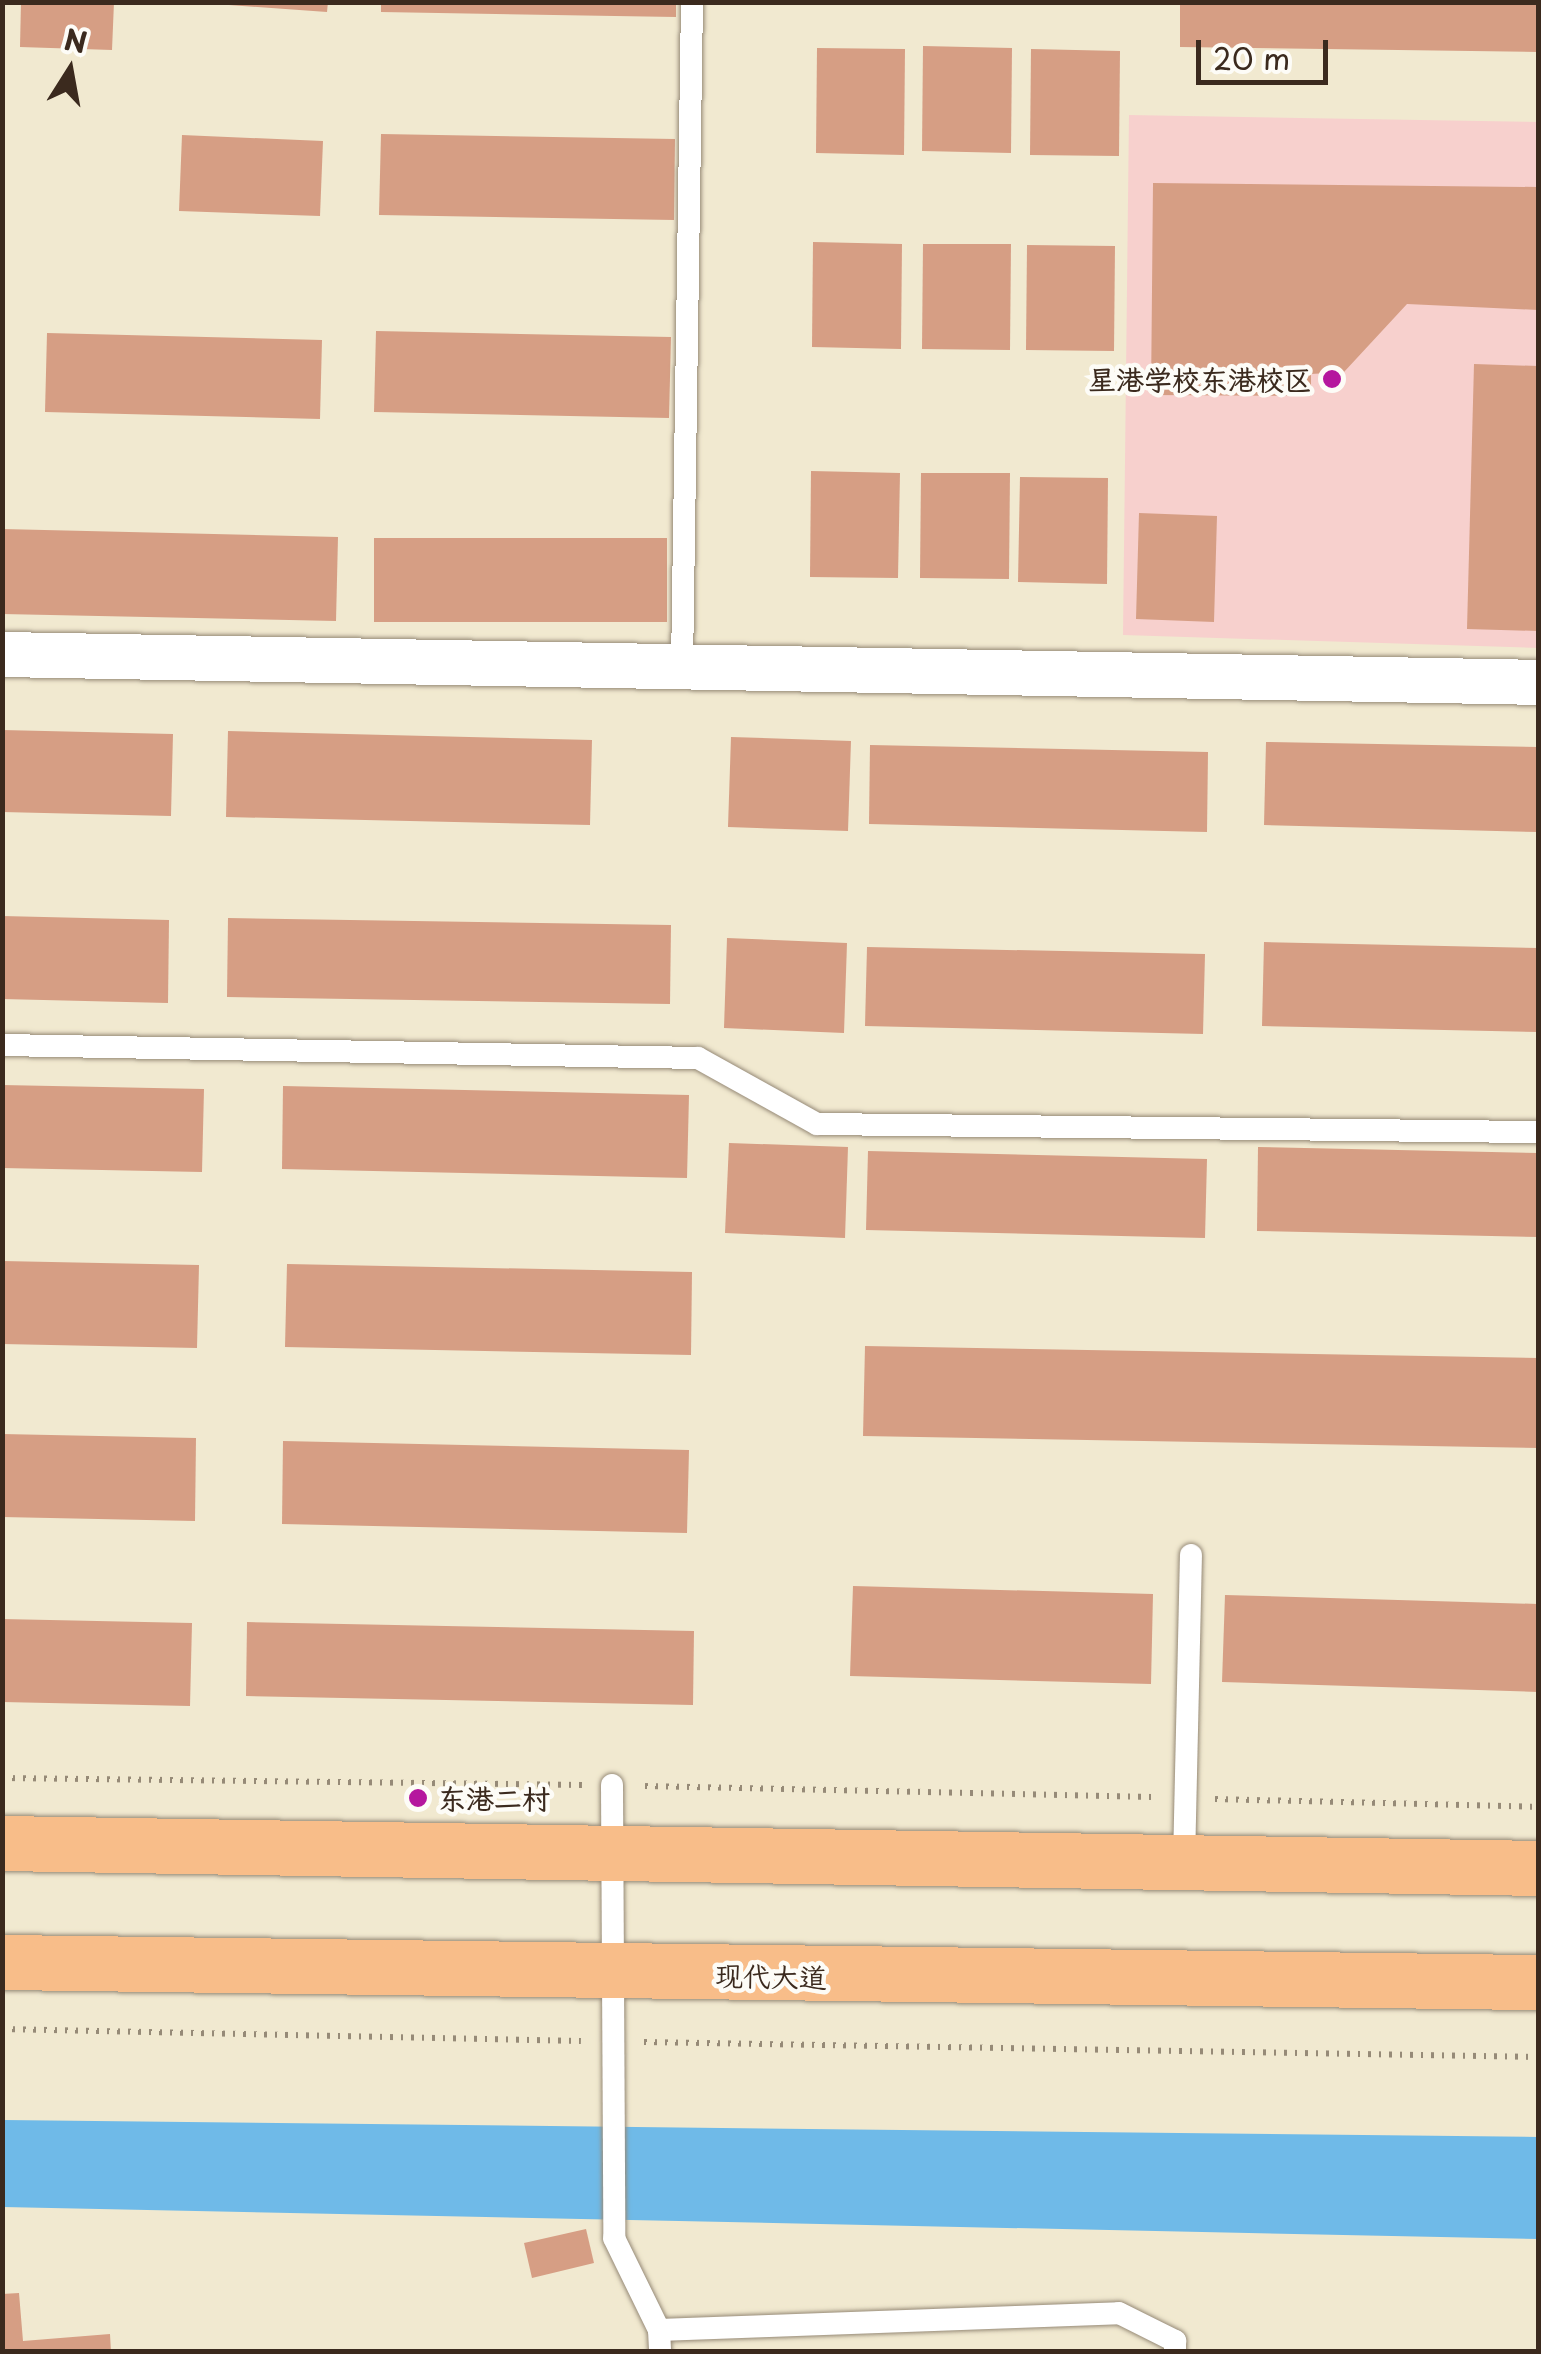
<!DOCTYPE html>
<meta charset="utf-8">
<style>
body{margin:0}
#map{position:relative;width:1541px;height:2354px;overflow:hidden;background:#f1e9d0;font-family:"Playpen Sans","LXGW WenKai TC",sans-serif}
div>[style]{position:absolute}
[style*='--x']{left:calc(var(--x)*1px);top:calc(var(--y)*1px);width:calc(var(--w)*1px);rotate:calc(var(--a)*1deg)}
.built>*{inset:0;background:#f7d0cd}
.water>*{inset:0;background:#6fbae8}
.building>*{inset:0;background:#d69e84}
.path>*{height:6px;margin-top:-3px;transform-origin:0;background:repeating-linear-gradient(90deg,#968a77 0 2.5px,transparent 0 10.5px)}
.roads{filter:drop-shadow(0 0 2px #968a77) drop-shadow(0 0 2px #968a77)}
.lane>*{height:22px;margin:-11px;padding:0 11px;transform-origin:11px;border-radius:11px;background:#fff}
.street>*{height:45px;margin:-22.5px;padding:0 22.5px;transform-origin:22.5px;border-radius:22.5px;background:#fff}
.primary>*{height:55px;margin:-27.5px;padding:0 27.5px;transform-origin:27.5px;border-radius:27.5px;background:#f8bd89}
.dots>*{width:28px;height:28px;translate:-50% -50%;box-sizing:border-box;border:5px solid #fdfcf7;border-radius:50%}
span{translate:-50% -50%;white-space:nowrap;text-align:center;line-height:1.15;-webkit-text-stroke:9px #fdfcf7;paint-order:stroke}
.poi-label{font-size:28px;color:#3b2a1e;font-weight:700}
.right{translate:-100% -50%;text-align:right}
.left{translate:0 -50%;text-align:left}
.street-label{font-size:28px;color:#3b2a1e}
.frame{position:absolute;inset:0;border:5px solid #3b2a1e;pointer-events:none}
.north{position:absolute;left:20px;top:20px;width:100px;height:100px;-webkit-text-stroke:8px #fdfcf7;paint-order:stroke;rotate:11deg;font-size:28px;font-weight:700;line-height:40px;text-align:center;color:#3b2a1e}
.north::after{content:'';display:block;margin:auto;width:35px;height:45px;background:#3b2a1e;clip-path:polygon(50% 0,100% 100%,50% 72%,0 100%)}
.scale{position:absolute;left:1196px;top:40px;width:132px;height:45px;box-sizing:border-box;border:5px solid #3b2a1e;border-top:0;padding-left:12px;font-size:30px;line-height:35px;white-space:nowrap;color:#3b2a1e;-webkit-text-stroke:8px #fdfcf7;paint-order:stroke}
</style>
<div id="map">
<div class="built">
<div style="clip-path:polygon(1129px 115px,1538px 122px,1538px 648px,1123px 635px)"></div>
</div>
<div class="water">
<div style="clip-path:polygon(3px 2120px,1538px 2137px,1538px 2239px,3px 2207px)"></div>
</div>
<div class="building">
<div style="clip-path:polygon(21px 2px,114px 2px,112px 50px,20px 47px)"></div>
<div style="clip-path:polygon(188px 2px,328px 2px,327px 12px)"></div>
<div style="clip-path:polygon(381px 2px,676px 2px,676px 17px,381px 12px)"></div>
<div style="clip-path:polygon(1180px 2px,1538px 2px,1538px 52px,1180px 47px)"></div>
<div style="clip-path:polygon(923px 46px,1012px 48px,1011px 153px,922px 151px)"></div>
<div style="clip-path:polygon(817px 48px,905px 49px,904px 155px,816px 153px)"></div>
<div style="clip-path:polygon(1031px 49px,1120px 51px,1119px 156px,1030px 155px)"></div>
<div style="clip-path:polygon(381px 134px,675px 139px,674px 220px,379px 215px)"></div>
<div style="clip-path:polygon(182px 135px,323px 141px,320px 216px,179px 211px)"></div>
<div style="clip-path:polygon(1153px 183px,1538px 187px,1538px 310px,1407px 304px,1344px 372px,1311px 374px,1311px 396px,1151px 395px)"></div>
<div style="clip-path:polygon(813px 242px,902px 244px,901px 349px,812px 347px)"></div>
<div style="clip-path:polygon(923px 244px,1011px 244px,1010px 350px,922px 349px)"></div>
<div style="clip-path:polygon(1027px 245px,1115px 246px,1114px 351px,1026px 350px)"></div>
<div style="clip-path:polygon(376px 331px,671px 337px,669px 418px,374px 412px)"></div>
<div style="clip-path:polygon(47px 333px,322px 340px,320px 419px,45px 412px)"></div>
<div style="clip-path:polygon(1474px 364px,1538px 366px,1538px 631px,1467px 629px)"></div>
<div style="clip-path:polygon(811px 471px,900px 473px,898px 578px,810px 577px)"></div>
<div style="clip-path:polygon(921px 473px,1010px 473px,1009px 579px,920px 578px)"></div>
<div style="clip-path:polygon(1020px 477px,1108px 478px,1107px 584px,1018px 582px)"></div>
<div style="clip-path:polygon(1139px 513px,1217px 516px,1214px 622px,1136px 619px)"></div>
<div style="clip-path:polygon(2px 529px,338px 537px,336px 621px,2px 614px)"></div>
<div style="clip-path:polygon(374px 538px,667px 538px,667px 622px,374px 622px)"></div>
<div style="clip-path:polygon(2px 730px,173px 734px,171px 816px,2px 812px)"></div>
<div style="clip-path:polygon(228px 731px,592px 740px,590px 825px,226px 817px)"></div>
<div style="clip-path:polygon(731px 737px,851px 741px,848px 831px,728px 827px)"></div>
<div style="clip-path:polygon(1266px 742px,1538px 747px,1538px 832px,1264px 825px)"></div>
<div style="clip-path:polygon(870px 745px,1208px 752px,1207px 832px,869px 824px)"></div>
<div style="clip-path:polygon(2px 916px,169px 920px,168px 1003px,2px 999px)"></div>
<div style="clip-path:polygon(228px 918px,671px 925px,670px 1004px,227px 997px)"></div>
<div style="clip-path:polygon(727px 938px,847px 943px,844px 1033px,724px 1028px)"></div>
<div style="clip-path:polygon(1264px 942px,1538px 948px,1538px 1032px,1262px 1026px)"></div>
<div style="clip-path:polygon(867px 947px,1205px 954px,1203px 1034px,865px 1026px)"></div>
<div style="clip-path:polygon(2px 1085px,204px 1089px,202px 1172px,2px 1168px)"></div>
<div style="clip-path:polygon(283px 1086px,689px 1095px,687px 1178px,282px 1169px)"></div>
<div style="clip-path:polygon(729px 1143px,848px 1147px,845px 1238px,725px 1233px)"></div>
<div style="clip-path:polygon(1258px 1147px,1538px 1153px,1538px 1237px,1257px 1231px)"></div>
<div style="clip-path:polygon(868px 1151px,1207px 1159px,1205px 1238px,866px 1230px)"></div>
<div style="clip-path:polygon(2px 1261px,199px 1265px,197px 1348px,2px 1344px)"></div>
<div style="clip-path:polygon(287px 1264px,692px 1272px,691px 1355px,285px 1347px)"></div>
<div style="clip-path:polygon(865px 1346px,1538px 1358px,1538px 1448px,863px 1436px)"></div>
<div style="clip-path:polygon(2px 1434px,196px 1438px,195px 1521px,2px 1517px)"></div>
<div style="clip-path:polygon(283px 1441px,689px 1450px,687px 1533px,282px 1524px)"></div>
<div style="clip-path:polygon(853px 1586px,1153px 1594px,1151px 1684px,850px 1676px)"></div>
<div style="clip-path:polygon(1225px 1595px,1538px 1604px,1538px 1692px,1222px 1682px)"></div>
<div style="clip-path:polygon(2px 1619px,192px 1623px,190px 1706px,2px 1702px)"></div>
<div style="clip-path:polygon(247px 1622px,694px 1631px,693px 1705px,246px 1696px)"></div>
<div style="clip-path:polygon(586px 2229px,594px 2263px,532px 2278px,524px 2243px)"></div>
<div style="clip-path:polygon(19px 2293px,23px 2341px,110px 2334px,111px 2352px,2px 2352px,2px 2294px)"></div>
</div>
<div class="path">
<div style="--x:2;--y:1778;--w:580;--a:0.69"></div>
<div style="--x:645;--y:1786;--w:507;--a:1.24"></div>
<div style="--x:1215;--y:1799;--w:323;--a:1.4"></div>
<div style="--x:2;--y:2029;--w:579;--a:1.19"></div>
<div style="--x:644;--y:2042;--w:894;--a:0.96"></div>
</div>
<div class="roads">
<div class="lane">
<div style="--x:682;--y:667;--w:665;--a:-89.14"></div>
<div style="--x:2;--y:1045;--w:696;--a:1.07"></div>
<div style="--x:698;--y:1058;--w:136;--a:29"></div>
<div style="--x:817;--y:1124;--w:721;--a:0.64"></div>
<div style="--x:612;--y:1785;--w:453;--a:89.7"></div>
<div style="--x:614;--y:2238;--w:102;--a:63.9"></div>
<div style="--x:659;--y:2330;--w:22;--a:87"></div>
<div style="--x:1184;--y:1862;--w:307;--a:-88.7"></div>
<div style="--x:659;--y:2330;--w:460;--a:-2.1"></div>
<div style="--x:1119;--y:2313;--w:63;--a:26.6"></div>
<div style="--x:1175;--y:2341;--w:11;--a:90"></div>
</div>
<div class="street">
<div style="--x:2;--y:654;--w:1536;--a:1.04"></div>
</div>
<div class="primary">
<div style="--x:2;--y:1843;--w:1536;--a:0.93"></div>
<div style="--x:2;--y:1962;--w:1536;--a:0.75"></div>
</div>
</div>
<div class="dots">
<div style="left:1332px;top:379px;background:#b5179e"></div>
<div style="left:418px;top:1798px;background:#b5179e"></div>
</div>
<div class="poi-label">
<span class="right" style="left:1312px;top:379px">星港学校东港校区</span>
<span class="left" style="left:438px;top:1798px">东港二村</span>
</div>
<div class="street-label">
<span style="left:771px;top:1976px;rotate:1deg">现代大道</span>
</div>
<div class="frame"></div>
<div class="north">N</div>
<div class="scale">20 m</div>
</div>
